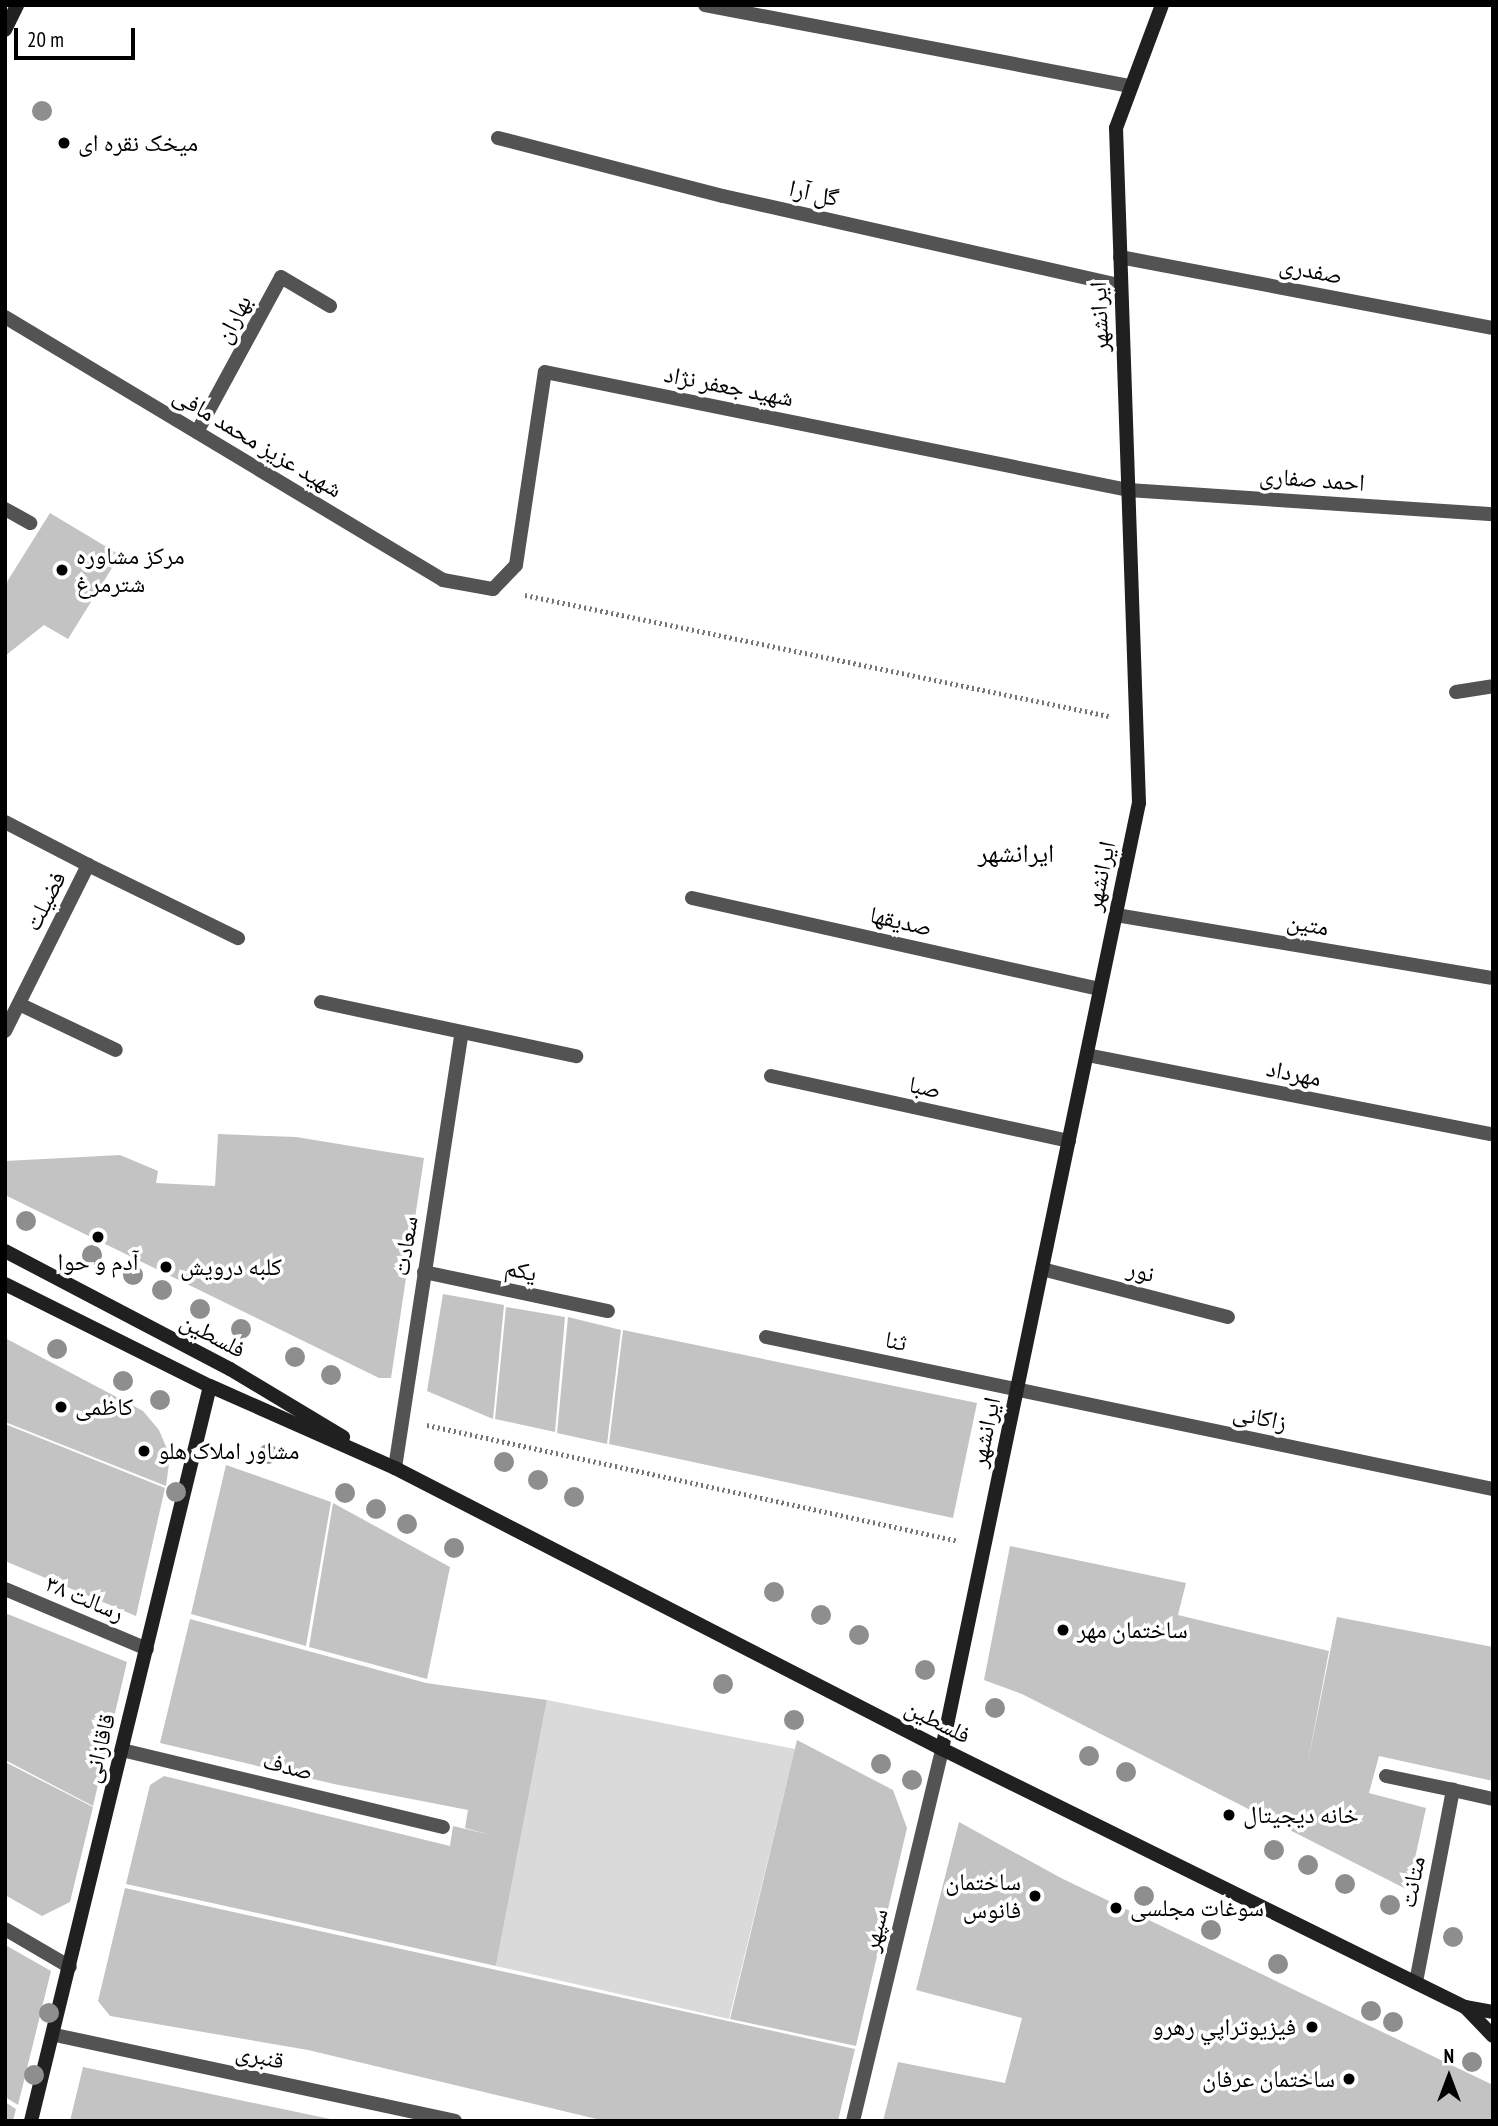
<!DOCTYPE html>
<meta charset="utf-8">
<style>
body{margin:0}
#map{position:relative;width:1498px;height:2126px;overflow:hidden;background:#fff;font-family:"PT Sans Narrow","Noto Naskh Arabic",sans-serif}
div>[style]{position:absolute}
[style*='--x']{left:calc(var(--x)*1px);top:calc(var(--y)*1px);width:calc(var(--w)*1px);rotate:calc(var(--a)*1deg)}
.green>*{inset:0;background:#dadada}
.building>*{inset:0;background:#c3c3c3}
.path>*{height:4.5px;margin-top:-2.25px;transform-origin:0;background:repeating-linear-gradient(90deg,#757575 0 2px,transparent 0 5.5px)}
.lane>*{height:14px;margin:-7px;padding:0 7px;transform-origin:7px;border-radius:7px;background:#535353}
.street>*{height:14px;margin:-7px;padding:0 7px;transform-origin:7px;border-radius:7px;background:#535353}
.secondary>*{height:14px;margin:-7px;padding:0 7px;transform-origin:7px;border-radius:7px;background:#202020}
.trees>*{width:20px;height:20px;margin:-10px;border-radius:50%;background:#8e8e8e}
.dots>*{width:19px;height:19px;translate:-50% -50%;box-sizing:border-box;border:4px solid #fff;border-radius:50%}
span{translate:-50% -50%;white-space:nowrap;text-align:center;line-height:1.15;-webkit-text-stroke:7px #fff;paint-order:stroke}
.poi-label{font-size:24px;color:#000}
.left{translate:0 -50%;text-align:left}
.right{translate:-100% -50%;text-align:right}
.street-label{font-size:24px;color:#000}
.neighbourhood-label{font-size:26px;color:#000}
.frame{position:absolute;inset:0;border:7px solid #000;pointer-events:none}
.north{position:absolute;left:1414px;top:2042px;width:70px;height:70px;-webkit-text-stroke:5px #fff;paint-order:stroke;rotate:0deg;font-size:19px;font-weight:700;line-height:28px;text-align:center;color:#000}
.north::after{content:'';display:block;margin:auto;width:24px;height:32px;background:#000;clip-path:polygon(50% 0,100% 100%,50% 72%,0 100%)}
.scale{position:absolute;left:14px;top:28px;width:121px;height:32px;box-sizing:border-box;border:4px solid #000;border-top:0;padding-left:9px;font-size:21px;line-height:24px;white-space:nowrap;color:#000;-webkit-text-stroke:5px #fff;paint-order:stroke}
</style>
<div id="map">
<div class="green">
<div style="clip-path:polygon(547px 1700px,795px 1749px,729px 2019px,496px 1966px)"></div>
</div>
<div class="building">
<div style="clip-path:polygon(50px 513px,120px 555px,68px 639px,44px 625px,5px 656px,5px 585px)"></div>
<div style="clip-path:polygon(218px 1134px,296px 1137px,424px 1158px,391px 1378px,379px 1378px,5px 1195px,5px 1161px,120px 1155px,158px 1171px,156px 1183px,215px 1186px)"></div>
<div style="clip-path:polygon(443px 1294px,504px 1305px,493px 1419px,427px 1391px)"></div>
<div style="clip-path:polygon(506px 1307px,565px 1317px,555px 1432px,495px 1419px)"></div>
<div style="clip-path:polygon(568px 1317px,621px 1330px,607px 1444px,557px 1433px)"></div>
<div style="clip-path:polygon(623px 1330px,977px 1403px,953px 1518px,609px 1444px)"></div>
<div style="clip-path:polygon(5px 1338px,143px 1411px,159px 1430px,170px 1456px,166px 1486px,5px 1422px)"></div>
<div style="clip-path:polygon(5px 1424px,165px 1488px,136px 1616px,5px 1561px)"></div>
<div style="clip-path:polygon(226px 1465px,331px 1502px,306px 1646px,191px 1614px)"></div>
<div style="clip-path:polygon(333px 1503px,450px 1567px,427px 1679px,309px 1647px)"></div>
<div style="clip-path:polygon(1010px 1546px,1186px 1583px,1178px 1615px,1329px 1651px,1307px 1767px,1337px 1617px,1493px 1647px,1493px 1781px,1379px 1756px,1369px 1793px,1426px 1808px,1408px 1890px,1022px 1694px,984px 1680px)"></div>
<div style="clip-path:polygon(5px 1613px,127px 1662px,93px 1806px,5px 1760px)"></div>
<div style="clip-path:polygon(190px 1619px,426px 1683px,547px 1700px,496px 1966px,126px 1884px,150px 1785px,164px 1776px,450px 1846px,453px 1826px,491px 1835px,465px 1828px,468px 1810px,334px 1784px,160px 1743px)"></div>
<div style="clip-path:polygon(797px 1740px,893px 1790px,907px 1828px,856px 2046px,730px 2019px)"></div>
<div style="clip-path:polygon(5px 1762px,93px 1807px,70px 1902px,42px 1916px,5px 1895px)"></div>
<div style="clip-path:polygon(959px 1822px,1061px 1878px,1493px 2085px,1493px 2121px,883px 2121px,898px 2062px,1005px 2083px,1022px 2018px,916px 1990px)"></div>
<div style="clip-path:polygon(125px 1888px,855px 2049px,838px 2121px,605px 2121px,308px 2050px,110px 2016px,98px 2001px)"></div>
<div style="clip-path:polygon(7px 1946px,51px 1971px,18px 2105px,5px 2097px)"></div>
<div style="clip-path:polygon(83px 2067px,335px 2120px,335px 2121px,70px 2121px)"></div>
<div style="clip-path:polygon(5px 2102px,16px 2109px,13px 2121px,5px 2121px)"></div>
</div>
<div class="path">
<div style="--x:525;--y:595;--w:596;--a:11.71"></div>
<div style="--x:427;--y:1425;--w:544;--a:12.3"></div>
</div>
<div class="lane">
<div style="--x:197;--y:432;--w:176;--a:-61.5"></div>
<div style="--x:281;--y:277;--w:57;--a:30.6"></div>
<div style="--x:5;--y:822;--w:93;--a:27.4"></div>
<div style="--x:692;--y:898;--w:418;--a:12.6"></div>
<div style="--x:321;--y:1002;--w:261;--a:12"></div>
<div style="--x:19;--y:1004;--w:107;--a:25.4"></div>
<div style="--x:424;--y:1272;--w:188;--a:12"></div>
<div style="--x:395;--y:1468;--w:441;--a:-81.3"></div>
</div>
<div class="street">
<div style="--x:705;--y:5;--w:434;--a:10.8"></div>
<div style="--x:498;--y:138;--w:232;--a:14.5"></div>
<div style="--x:723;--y:196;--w:408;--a:12.7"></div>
<div style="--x:1120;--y:257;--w:380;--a:10.8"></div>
<div style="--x:5;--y:317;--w:511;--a:30.98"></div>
<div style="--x:443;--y:580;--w:51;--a:10.2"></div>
<div style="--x:493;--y:589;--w:33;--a:-46"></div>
<div style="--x:516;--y:565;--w:195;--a:-81.5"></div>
<div style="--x:545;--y:372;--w:595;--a:11.44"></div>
<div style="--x:1128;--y:490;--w:366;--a:3.8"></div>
<div style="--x:5;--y:509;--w:29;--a:29"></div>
<div style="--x:1456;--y:692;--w:37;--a:-9"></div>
<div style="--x:1116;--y:915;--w:382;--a:9.5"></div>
<div style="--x:5;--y:1031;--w:186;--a:-63.4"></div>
<div style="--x:88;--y:865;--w:167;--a:26"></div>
<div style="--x:1087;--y:1055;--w:414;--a:11.1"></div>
<div style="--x:771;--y:1076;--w:305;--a:12.3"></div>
<div style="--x:1042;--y:1269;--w:192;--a:14.5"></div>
<div style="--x:766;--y:1337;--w:743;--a:11.81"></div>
<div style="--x:5;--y:1589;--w:154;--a:22.9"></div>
<div style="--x:122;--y:1750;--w:330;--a:13.5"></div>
<div style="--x:1386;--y:1776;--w:68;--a:11.8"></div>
<div style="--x:5;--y:1929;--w:75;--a:30.3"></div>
<div style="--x:1416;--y:1982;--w:196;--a:-79.1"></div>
<div style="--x:1453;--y:1790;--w:41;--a:12.7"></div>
<div style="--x:55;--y:2035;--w:409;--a:12.1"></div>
<div style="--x:853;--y:2121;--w:382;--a:-76.5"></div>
</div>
<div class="secondary">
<div style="--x:5;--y:30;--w:28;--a:-64"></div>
<div style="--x:5;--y:1251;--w:254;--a:27.7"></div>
<div style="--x:230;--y:1369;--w:132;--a:31"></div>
<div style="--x:5;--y:1284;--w:229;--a:26.5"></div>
<div style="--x:210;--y:1386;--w:202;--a:23.9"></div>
<div style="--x:395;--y:1468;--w:615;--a:27.19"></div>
<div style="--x:942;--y:1749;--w:583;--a:26.26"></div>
<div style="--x:1465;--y:2007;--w:28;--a:10"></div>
<div style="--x:942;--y:1749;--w:966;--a:-78.24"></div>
<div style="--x:1139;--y:803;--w:675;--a:-91.95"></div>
<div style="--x:1116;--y:128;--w:131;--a:-69.5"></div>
<div style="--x:1465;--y:2007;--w:40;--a:46"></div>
<div style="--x:31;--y:2121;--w:756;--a:-76.31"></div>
</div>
<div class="trees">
<div style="left:42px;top:111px"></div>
<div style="left:26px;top:1221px"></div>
<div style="left:92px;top:1255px"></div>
<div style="left:133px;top:1275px"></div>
<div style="left:162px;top:1290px"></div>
<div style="left:200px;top:1309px"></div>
<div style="left:241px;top:1329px"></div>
<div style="left:57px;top:1349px"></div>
<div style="left:295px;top:1357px"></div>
<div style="left:331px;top:1375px"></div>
<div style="left:123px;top:1381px"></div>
<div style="left:160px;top:1400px"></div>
<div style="left:268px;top:1454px"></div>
<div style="left:504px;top:1462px"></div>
<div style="left:538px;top:1480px"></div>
<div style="left:176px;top:1492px"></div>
<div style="left:345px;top:1493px"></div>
<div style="left:574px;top:1497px"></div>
<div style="left:376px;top:1509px"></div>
<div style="left:407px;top:1524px"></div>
<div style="left:454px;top:1548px"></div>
<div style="left:774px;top:1592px"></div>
<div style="left:821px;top:1615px"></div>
<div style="left:859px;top:1635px"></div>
<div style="left:925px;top:1670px"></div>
<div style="left:723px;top:1684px"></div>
<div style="left:995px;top:1708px"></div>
<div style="left:794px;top:1720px"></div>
<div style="left:1089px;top:1756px"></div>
<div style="left:881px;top:1764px"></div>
<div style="left:1126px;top:1772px"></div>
<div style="left:912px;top:1780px"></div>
<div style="left:1274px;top:1850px"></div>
<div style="left:1308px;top:1865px"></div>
<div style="left:1345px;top:1884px"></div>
<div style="left:1144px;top:1896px"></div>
<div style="left:1390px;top:1905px"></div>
<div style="left:1211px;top:1930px"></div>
<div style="left:1453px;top:1937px"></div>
<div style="left:1278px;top:1964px"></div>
<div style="left:1371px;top:2011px"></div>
<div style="left:49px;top:2013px"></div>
<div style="left:1393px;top:2022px"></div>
<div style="left:1472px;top:2062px"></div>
<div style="left:34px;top:2075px"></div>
</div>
<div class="dots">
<div style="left:64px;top:143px;background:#000"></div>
<div style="left:62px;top:570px;background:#000"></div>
<div style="left:98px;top:1237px;background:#000"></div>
<div style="left:166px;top:1267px;background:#000"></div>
<div style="left:61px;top:1407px;background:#000"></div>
<div style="left:144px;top:1451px;background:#000"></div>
<div style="left:1063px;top:1630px;background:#000"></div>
<div style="left:1229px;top:1815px;background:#000"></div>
<div style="left:1035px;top:1896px;background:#000"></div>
<div style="left:1116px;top:1908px;background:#000"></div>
<div style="left:1312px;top:2027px;background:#000"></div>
<div style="left:1349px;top:2079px;background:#000"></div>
</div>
<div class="poi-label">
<span class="left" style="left:78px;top:143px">میخک نقره ای</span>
<span class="left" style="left:76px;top:570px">مرکز مشاوره<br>شترمرغ</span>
<span style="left:98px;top:1262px">آدم و حوا</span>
<span class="left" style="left:180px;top:1267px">کلبه درویش</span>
<span class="left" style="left:75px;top:1407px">کاظمی</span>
<span class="left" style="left:158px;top:1451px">مشاور املاک هلو</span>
<span class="left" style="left:1077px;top:1630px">ساختمان مهر</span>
<span class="left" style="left:1243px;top:1815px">خانه دیجیتال</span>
<span class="right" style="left:1021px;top:1896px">ساختمان<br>فانوس</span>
<span class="left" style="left:1130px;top:1908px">سوغات مجلسی</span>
<span class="right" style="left:1296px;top:2027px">فيزيوتراپي رهرو</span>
<span class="right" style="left:1335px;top:2079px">ساختمان عرفان</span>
</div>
<div class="street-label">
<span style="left:814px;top:193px;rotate:13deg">گل آرا</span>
<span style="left:1311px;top:270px;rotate:11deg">صفدری</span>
<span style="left:1099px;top:317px;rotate:-92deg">ایرانشهر</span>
<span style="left:233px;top:319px;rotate:-62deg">بهاران</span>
<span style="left:729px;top:386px;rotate:11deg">شهید جعفر نژاد</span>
<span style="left:258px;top:442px;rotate:31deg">شهید عزیز محمد مافی</span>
<span style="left:1312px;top:479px;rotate:4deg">احمد صفاری</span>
<span style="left:1100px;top:876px;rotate:-78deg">ایرانشهر</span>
<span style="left:45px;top:901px;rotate:-63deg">فضیلت</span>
<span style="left:901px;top:921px;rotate:13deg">صدیقها</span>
<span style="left:1308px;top:924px;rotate:10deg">متین</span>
<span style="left:1294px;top:1073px;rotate:11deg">مهرداد</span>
<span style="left:925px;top:1087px;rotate:12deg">صبا</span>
<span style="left:405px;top:1246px;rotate:-81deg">سعادت</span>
<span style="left:521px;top:1270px;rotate:12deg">یکم</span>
<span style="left:1141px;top:1271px;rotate:15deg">نور</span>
<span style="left:213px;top:1335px;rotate:28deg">فلسطین</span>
<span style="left:896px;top:1341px;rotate:12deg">ثنا</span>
<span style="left:1260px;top:1417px;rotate:12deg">زاکانی</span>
<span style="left:985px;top:1432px;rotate:-78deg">ایرانشهر</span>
<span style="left:85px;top:1598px;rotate:23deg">۳۸ رسالت</span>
<span style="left:938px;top:1721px;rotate:27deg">فلسطین</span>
<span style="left:99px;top:1748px;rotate:-76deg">قاقازانی</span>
<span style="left:288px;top:1766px;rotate:14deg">صدف</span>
<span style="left:1412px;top:1882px;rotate:-79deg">متانت</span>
<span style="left:875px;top:1930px;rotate:-77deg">سپهر</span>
<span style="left:260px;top:2056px;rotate:12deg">قنبری</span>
</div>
<div class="neighbourhood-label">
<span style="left:1016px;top:853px">ایرانشهر</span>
</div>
<div class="frame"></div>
<div class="north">N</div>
<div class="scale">20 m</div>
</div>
